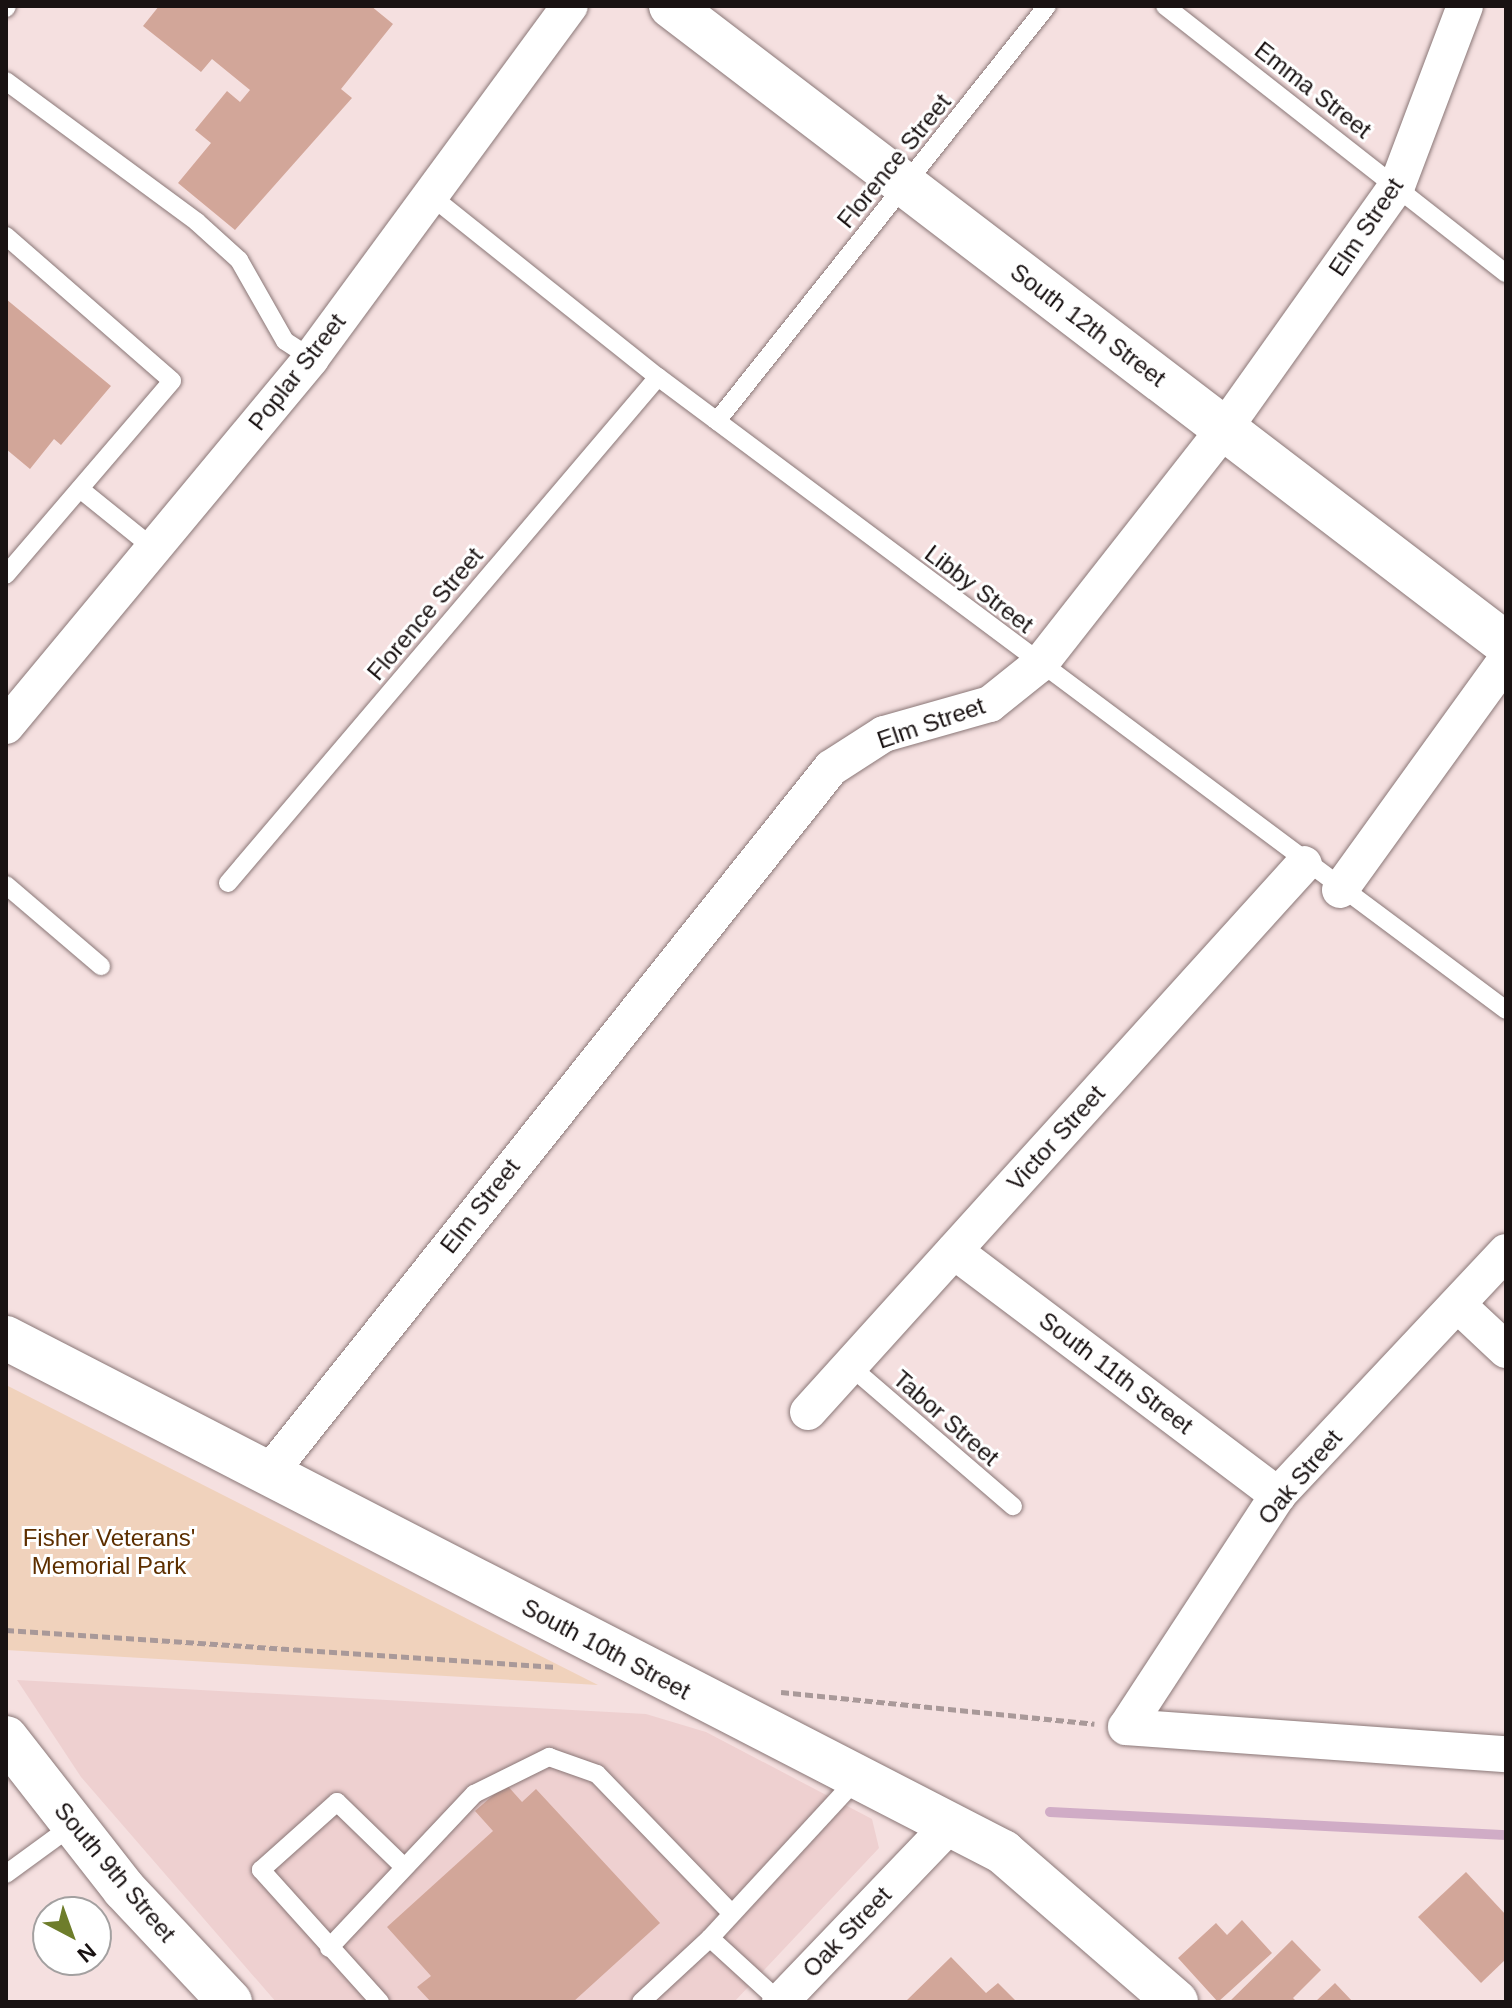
<!DOCTYPE html>
<style>
body{margin:0}
#map{position:relative;width:1512px;height:2008px;overflow:hidden;background:#f5e0e0;font-family:Arial,sans-serif}
div>[style]{position:absolute}
[style*='--x']{left:calc(var(--x)*1px);top:calc(var(--y)*1px);width:calc(var(--w)*1px);rotate:calc(var(--a)*1deg)}
.built>*{inset:0;background:#eed0d0}
.green>*{inset:0;background:#f0d2bc}
.stream>*{height:10px;margin:-5px;padding:0 5px;transform-origin:5px;border-radius:5px;background:#d0acc6}
.building>*{inset:0;background:#d2a699}
.path>*{height:5px;margin-top:-2.5px;transform-origin:0;background:repeating-linear-gradient(90deg,#a99999 0 8px,transparent 0 12px)}
.roads{filter:drop-shadow(0 0 2px #8a7777) drop-shadow(0 0 2px #8a7777)}
.service>*{height:18px;margin:-9px;padding:0 9px;transform-origin:9px;border-radius:9px;background:#fff}
.minor>*{height:36px;margin:-18px;padding:0 18px;transform-origin:18px;border-radius:18px;background:#fff}
.secondary>*{height:44px;margin:-22px;padding:0 22px;transform-origin:22px;border-radius:22px;background:#fff}
.trunk>*{height:44px;margin:-22px;padding:0 22px;transform-origin:22px;border-radius:22px;background:#fff}
span{translate:-50% -50%;white-space:nowrap;text-align:center;line-height:1.15;-webkit-text-stroke:6px #fff;paint-order:stroke}
.street-label{font-size:24px;color:#191212}
.park-label{font-size:24px;color:#5d2f00}
.frame{position:absolute;inset:0;border:8px solid #191212;pointer-events:none}
.north{position:absolute;left:32px;top:1896px;width:80px;height:80px;box-sizing:border-box;background:#fff;border:2px solid #a3a0a0;border-radius:50%;rotate:139deg;font-size:22px;font-weight:700;line-height:32px;text-align:center;color:#191212}
.north::after{content:'';display:block;margin:auto;width:28px;height:36px;background:#6e7d2b;clip-path:polygon(50% 0,100% 100%,50% 72%,0 100%)}
</style>
<div id="map">
<div class="built">
<div style="clip-path:polygon(17px 1680px,646px 1714px,706px 1732px,872px 1819px,879px 1848px,734px 2002px,276px 2002px,81px 1777px)"></div>
</div>
<div class="green">
<div style="clip-path:polygon(6px 1385px,598px 1685px,6px 1650px)"></div>
</div>
<div class="stream">
<div style="--x:1050;--y:1812;--w:457;--a:2.9"></div>
</div>
<div class="building">
<div style="clip-path:polygon(159px 6px,371px 6px,393px 24px,341px 89px,352px 98px,235px 230px,178px 183px,211px 143px,195px 130px,227px 91px,240px 102px,250px 90px,212px 59px,201px 72px,143px 26px)"></div>
<div style="clip-path:polygon(6px 299px,111px 386px,61px 445px,54px 439px,30px 469px,6px 449px)"></div>
<div style="clip-path:polygon(506px 1784px,522px 1802px,536px 1789px,660px 1923px,573px 2002px,431px 2002px,417px 1987px,431px 1976px,387px 1927px,493px 1831px,475px 1811px)"></div>
<div style="clip-path:polygon(1466px 1872px,1506px 1915px,1506px 1959px,1481px 1983px,1418px 1917px)"></div>
<div style="clip-path:polygon(1242px 1920px,1272px 1953px,1218px 2002px,1178px 1958px,1216px 1923px,1227px 1935px)"></div>
<div style="clip-path:polygon(1292px 1940px,1321px 1970px,1293px 1998px,1297px 2002px,1229px 2002px)"></div>
<div style="clip-path:polygon(951px 1957px,986px 1993px,998px 1983px,1017px 2002px,905px 2002px)"></div>
<div style="clip-path:polygon(1335px 1983px,1353px 2002px,1315px 2002px)"></div>
</div>
<div class="path">
<div style="--x:6;--y:1630;--w:552;--a:3.84"></div>
<div style="--x:781;--y:1692;--w:315;--a:5.8"></div>
</div>
<div class="roads">
<div class="service">
<div style="--x:1165;--y:6;--w:433;--a:38.1"></div>
<div style="--x:6;--y:8;--w:2;--a:-63"></div>
<div style="--x:6;--y:81;--w:237;--a:36.4"></div>
<div style="--x:197;--y:222;--w:57;--a:42.1"></div>
<div style="--x:239;--y:260;--w:93;--a:60.4"></div>
<div style="--x:285;--y:341;--w:31;--a:33"></div>
<div style="--x:431;--y:196;--w:290;--a:38.6"></div>
<div style="--x:658;--y:377;--w:1058;--a:36.74"></div>
<div style="--x:6;--y:236;--w:220;--a:41.1"></div>
<div style="--x:172;--y:381;--w:255;--a:130.6"></div>
<div style="--x:717;--y:421;--w:530;--a:-51.51"></div>
<div style="--x:80;--y:489;--w:94;--a:38.9"></div>
<div style="--x:228;--y:883;--w:664;--a:-49.64"></div>
<div style="--x:6;--y:885;--w:125;--a:40.5"></div>
<div style="--x:850;--y:1366;--w:215;--a:40.7"></div>
<div style="--x:6;--y:1874;--w:83;--a:-36.2"></div>
<div style="--x:710;--y:1938;--w:215;--a:-47.3"></div>
<div style="--x:329;--y:1948;--w:212;--a:-46.7"></div>
<div style="--x:474;--y:1794;--w:84;--a:-26.3"></div>
<div style="--x:549;--y:1757;--w:51;--a:19.5"></div>
<div style="--x:597;--y:1774;--w:194;--a:46"></div>
<div style="--x:380;--y:2002;--w:178;--a:-132"></div>
<div style="--x:261;--y:1870;--w:102;--a:-41.8"></div>
<div style="--x:337;--y:1802;--w:93;--a:44.1"></div>
<div style="--x:641;--y:2002;--w:94;--a:-42.8"></div>
<div style="--x:710;--y:1938;--w:95;--a:42.4"></div>
</div>
<div class="minor">
<div style="--x:6;--y:726;--w:478;--a:-50.3"></div>
<div style="--x:311;--y:358;--w:437;--a:-53.7"></div>
<div style="--x:1340;--y:890;--w:284;--a:-54.2"></div>
<div style="--x:954;--y:1251;--w:406;--a:37"></div>
<div style="--x:1506;--y:1252;--w:333;--a:133.2"></div>
<div style="--x:1278;--y:1495;--w:277;--a:123.2"></div>
<div style="--x:1126;--y:1727;--w:381;--a:4.1"></div>
<div style="--x:1458;--y:1305;--w:66;--a:43.2"></div>
<div style="--x:808;--y:1412;--w:739;--a:-47.85"></div>
<div style="--x:270;--y:1472;--w:900;--a:-51.45"></div>
<div style="--x:831;--y:768;--w:63;--a:-32.7"></div>
<div style="--x:884;--y:734;--w:110;--a:-15.8"></div>
<div style="--x:990;--y:704;--w:64;--a:-38.7"></div>
<div style="--x:1040;--y:664;--w:298;--a:-51.9"></div>
<div style="--x:1224;--y:429;--w:298;--a:-54.6"></div>
<div style="--x:1397;--y:186;--w:192;--a:-69.3"></div>
<div style="--x:780;--y:2002;--w:241;--a:-46.2"></div>
</div>
<div class="secondary">
<div style="--x:671;--y:6;--w:1051;--a:37.38"></div>
</div>
<div class="trunk">
<div style="--x:6;--y:1338;--w:1122;--a:27.27"></div>
<div style="--x:1003;--y:1852;--w:229;--a:40.9"></div>
<div style="--x:6;--y:1738;--w:192;--a:52"></div>
<div style="--x:124;--y:1889;--w:155;--a:46.8"></div>
</div>
</div>
<div class="street-label">
<span style="left:1313px;top:90px;rotate:38deg">Emma Street</span>
<span style="left:894px;top:161px;rotate:-51deg">Florence Street</span>
<span style="left:1366px;top:227px;rotate:-56deg">Elm Street</span>
<span style="left:1088px;top:325px;rotate:37deg">South 12th Street</span>
<span style="left:297px;top:372px;rotate:-52deg">Poplar Street</span>
<span style="left:979px;top:589px;rotate:37deg">Libby Street</span>
<span style="left:425px;top:614px;rotate:-50deg">Florence Street</span>
<span style="left:931px;top:723px;rotate:-19deg">Elm Street</span>
<span style="left:1056px;top:1138px;rotate:-48deg">Victor Street</span>
<span style="left:480px;top:1206px;rotate:-52deg">Elm Street</span>
<span style="left:1116px;top:1373px;rotate:37deg">South 11th Street</span>
<span style="left:946px;top:1418px;rotate:41deg">Tabor Street</span>
<span style="left:1300px;top:1477px;rotate:-50deg">Oak Street</span>
<span style="left:606px;top:1649px;rotate:28deg">South 10th Street</span>
<span style="left:115px;top:1872px;rotate:50deg">South 9th Street</span>
<span style="left:847px;top:1932px;rotate:-46deg">Oak Street</span>
</div>
<div class="park-label">
<span style="left:109px;top:1552px">Fisher Veterans'<br>Memorial Park</span>
</div>
<div class="frame"></div>
<div class="north">N</div>
</div>
